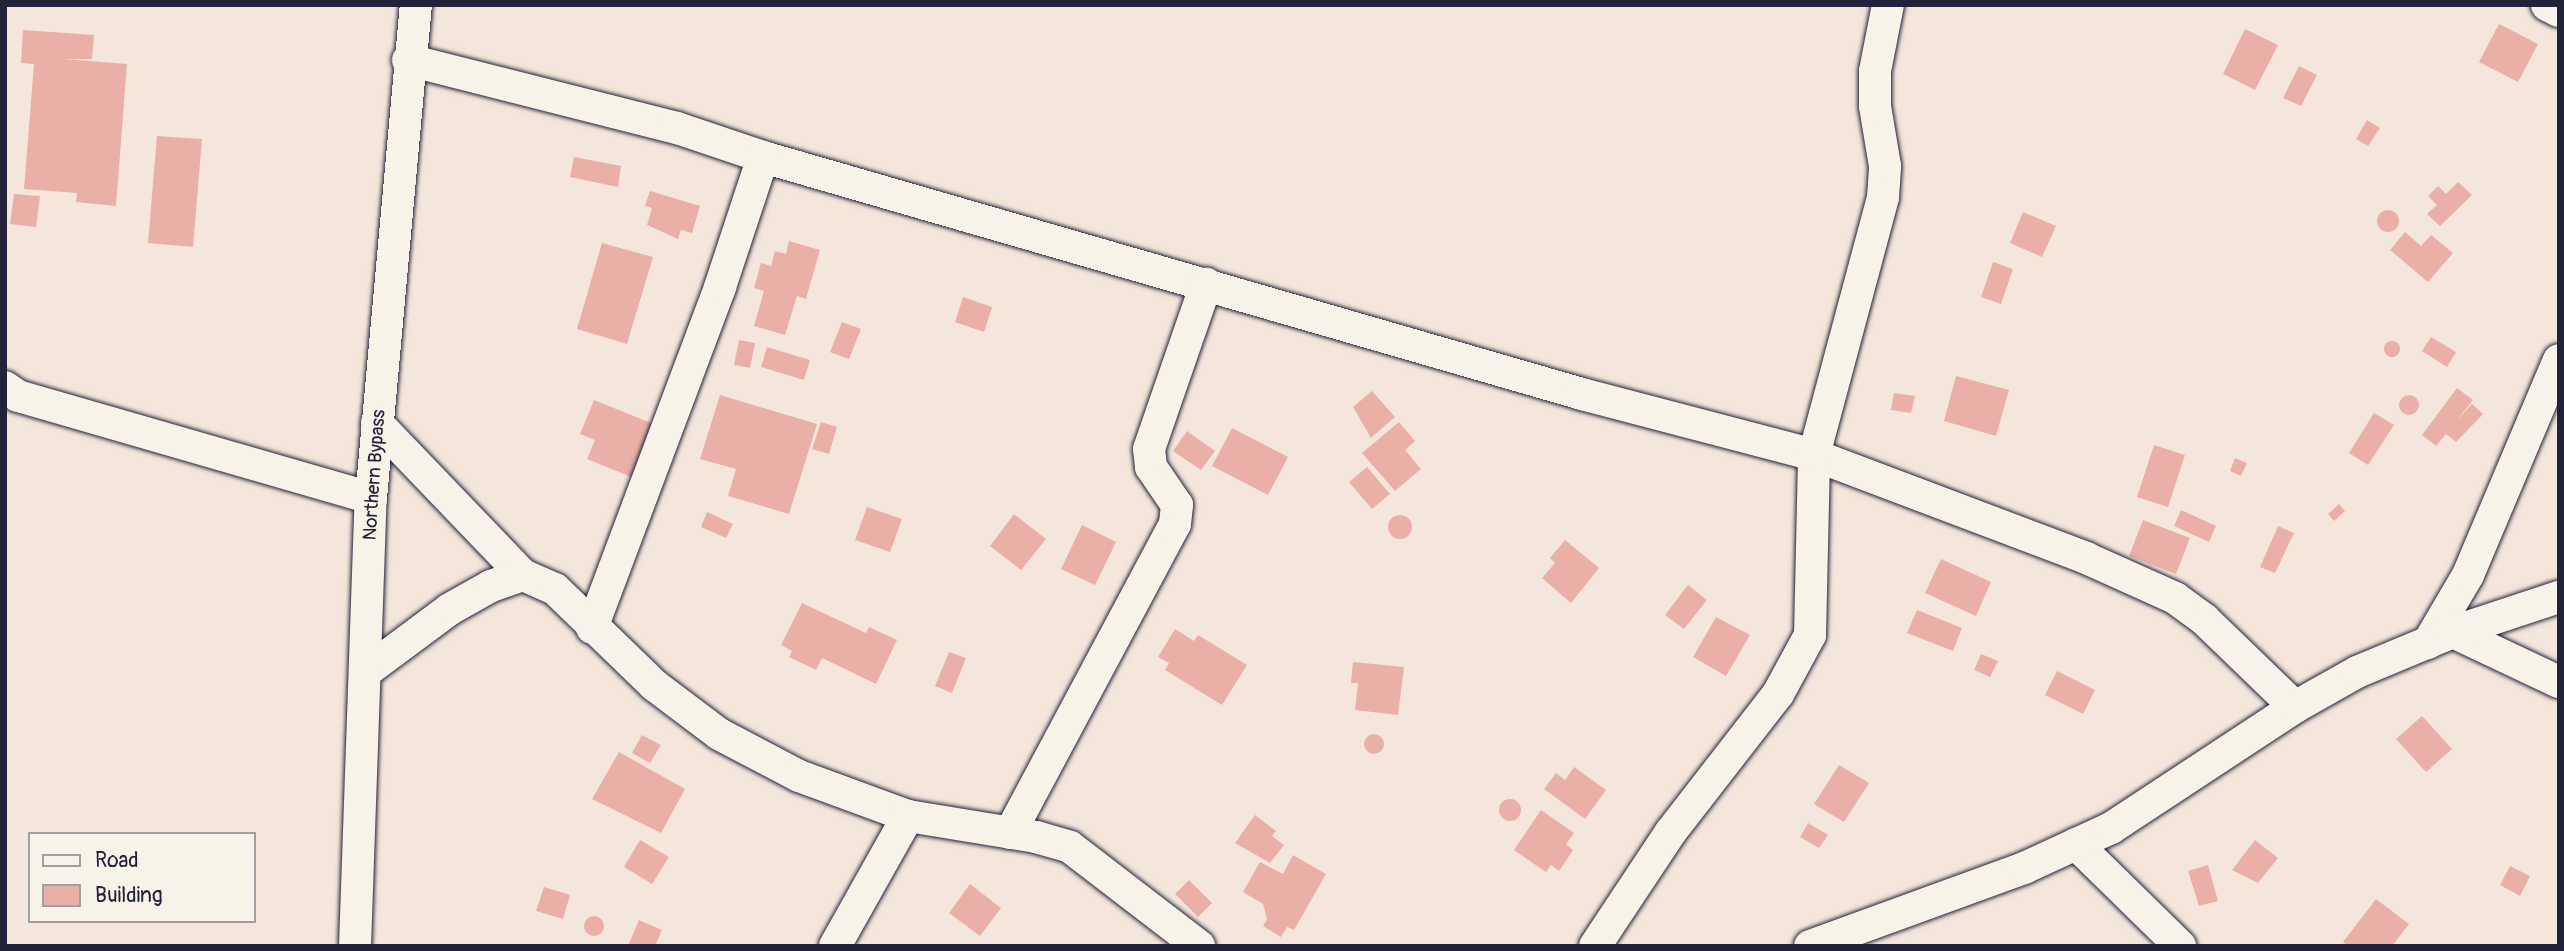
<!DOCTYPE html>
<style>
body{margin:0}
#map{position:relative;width:2564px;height:951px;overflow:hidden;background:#f4e6db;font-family:Pangolin,sans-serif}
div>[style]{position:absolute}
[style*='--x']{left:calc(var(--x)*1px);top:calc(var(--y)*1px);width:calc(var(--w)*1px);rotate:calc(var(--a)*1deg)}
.building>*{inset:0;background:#eab0a7}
.round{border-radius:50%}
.roads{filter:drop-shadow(0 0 2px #22223b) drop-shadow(0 0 2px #22223b)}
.minor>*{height:32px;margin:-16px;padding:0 16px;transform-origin:16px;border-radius:16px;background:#f7f3e8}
span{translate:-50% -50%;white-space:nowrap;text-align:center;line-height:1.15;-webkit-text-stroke:7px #f7f3e8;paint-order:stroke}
.street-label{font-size:19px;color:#22223b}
.frame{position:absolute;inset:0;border:7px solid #22223b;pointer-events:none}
.legend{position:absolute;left:28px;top:832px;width:228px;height:91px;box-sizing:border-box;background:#f7f3e8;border:2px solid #a29fa3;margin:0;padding:9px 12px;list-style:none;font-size:21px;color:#22223b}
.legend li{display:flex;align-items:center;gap:14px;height:35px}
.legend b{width:35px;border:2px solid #a29fa3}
</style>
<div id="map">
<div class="building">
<div style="clip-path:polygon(2499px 24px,2538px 44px,2518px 82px,2479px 62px)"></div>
<div style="clip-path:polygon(2245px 29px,2278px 45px,2255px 90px,2223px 74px)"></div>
<div style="clip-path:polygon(23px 30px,94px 35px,92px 59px,64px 59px,127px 64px,116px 206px,76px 202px,77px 193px,24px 189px,34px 64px,21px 63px)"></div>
<div style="clip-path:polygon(2299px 66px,2317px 75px,2301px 106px,2283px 98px)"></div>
<div style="clip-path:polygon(2367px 120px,2380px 128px,2368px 146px,2356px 139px)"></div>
<div style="clip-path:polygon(157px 136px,202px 139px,193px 247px,148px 243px)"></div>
<div style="clip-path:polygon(574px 157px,621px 166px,618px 187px,570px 177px)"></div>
<div style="clip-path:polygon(2458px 182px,2472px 195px,2440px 226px,2427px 214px,2437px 205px,2428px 196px,2438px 186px,2446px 194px)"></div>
<div style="clip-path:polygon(650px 191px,700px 206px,692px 233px,681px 230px,678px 239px,647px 225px,652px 208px,645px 206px)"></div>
<div style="clip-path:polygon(14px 194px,40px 196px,36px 227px,10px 224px)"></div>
<div class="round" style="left:2377px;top:210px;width:22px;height:22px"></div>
<div style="clip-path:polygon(2023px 212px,2056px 226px,2042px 257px,2010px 243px)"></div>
<div style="clip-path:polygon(2405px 232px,2421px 246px,2431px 235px,2453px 253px,2428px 282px,2390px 250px)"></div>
<div style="clip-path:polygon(789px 241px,820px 250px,806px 299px,797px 296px,785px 335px,754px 326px,764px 291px,754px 288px,761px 263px,771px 266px,775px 251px,786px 254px)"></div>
<div style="clip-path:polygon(602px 243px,653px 257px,627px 344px,577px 329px)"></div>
<div style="clip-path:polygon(1993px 262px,2013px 269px,2001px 304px,1981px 297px)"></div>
<div style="clip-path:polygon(963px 297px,992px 307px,984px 332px,955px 322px)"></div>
<div style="clip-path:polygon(842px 322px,861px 329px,849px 359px,830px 352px)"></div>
<div style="clip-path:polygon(2431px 337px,2456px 352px,2447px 367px,2422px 351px)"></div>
<div style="clip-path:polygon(739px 340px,755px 343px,750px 368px,734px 365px)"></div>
<div class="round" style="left:2384px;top:341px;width:16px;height:16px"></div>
<div style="clip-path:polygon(767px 347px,810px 360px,804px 380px,761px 367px)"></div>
<div style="clip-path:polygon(1956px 376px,2009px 390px,1996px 436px,1944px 421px)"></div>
<div style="clip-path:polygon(2457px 388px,2473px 400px,2457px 420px,2472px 404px,2483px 414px,2456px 442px,2446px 434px,2436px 446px,2422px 435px)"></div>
<div style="clip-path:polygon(1372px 391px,1395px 417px,1371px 438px,1353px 407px)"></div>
<div style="clip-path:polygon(1894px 393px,1915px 396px,1911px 413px,1891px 410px)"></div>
<div style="clip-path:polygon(720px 395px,817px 424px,789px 514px,728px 496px,736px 469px,700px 459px)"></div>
<div class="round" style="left:2399px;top:395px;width:20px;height:20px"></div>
<div style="clip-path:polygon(594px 400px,656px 425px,634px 478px,587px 459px,595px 440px,580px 434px)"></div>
<div style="clip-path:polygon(2374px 413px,2394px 425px,2368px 465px,2349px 453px)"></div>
<div style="clip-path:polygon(821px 422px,837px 427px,829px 454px,812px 449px)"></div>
<div style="clip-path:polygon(1399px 422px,1415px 441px,1405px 450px,1421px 469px,1395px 491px,1362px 453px)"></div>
<div style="clip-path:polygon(1232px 428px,1288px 457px,1268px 495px,1212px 466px)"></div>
<div style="clip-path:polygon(1187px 431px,1215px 451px,1201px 470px,1173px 451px)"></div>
<div style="clip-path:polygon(2154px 445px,2185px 455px,2168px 507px,2137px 497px)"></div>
<div style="clip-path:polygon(2235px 458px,2247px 463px,2241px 476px,2230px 471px)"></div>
<div style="clip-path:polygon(1367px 467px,1390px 494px,1372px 509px,1349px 482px)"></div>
<div style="clip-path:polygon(2339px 504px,2345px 511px,2334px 521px,2328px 514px)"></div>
<div style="clip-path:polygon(867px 507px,902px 519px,890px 552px,855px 540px)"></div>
<div style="clip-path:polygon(2181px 510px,2216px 526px,2209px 542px,2174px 526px)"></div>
<div style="clip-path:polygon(707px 512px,733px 524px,726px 538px,701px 527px)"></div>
<div style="clip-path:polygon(1014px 514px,1046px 539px,1021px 570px,990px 546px)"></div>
<div class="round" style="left:1388px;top:515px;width:24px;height:24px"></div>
<div style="clip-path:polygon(2143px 520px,2190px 538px,2176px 574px,2129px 556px)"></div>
<div style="clip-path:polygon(1082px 525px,1116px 542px,1095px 585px,1061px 569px)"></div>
<div style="clip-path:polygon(2278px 526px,2294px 533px,2275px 573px,2260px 567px)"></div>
<div style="clip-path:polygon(1565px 540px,1599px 568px,1571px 603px,1542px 578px,1555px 563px,1550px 558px)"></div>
<div style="clip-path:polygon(1941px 559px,1991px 582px,1976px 616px,1925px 593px)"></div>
<div style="clip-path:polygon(1688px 585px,1707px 600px,1684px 629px,1665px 615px)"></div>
<div style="clip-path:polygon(802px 603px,866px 633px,869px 627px,897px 640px,876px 684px,822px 658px,816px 670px,789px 657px,792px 651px,781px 645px)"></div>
<div style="clip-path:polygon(1917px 610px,1962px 628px,1953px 651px,1907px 633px)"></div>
<div style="clip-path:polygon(1716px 617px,1750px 635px,1726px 676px,1693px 657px)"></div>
<div style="clip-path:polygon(1175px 629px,1194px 641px,1198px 635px,1247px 665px,1222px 705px,1165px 670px,1169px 663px,1158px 657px)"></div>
<div style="clip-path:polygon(949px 652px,966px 658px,952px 693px,935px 686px)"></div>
<div style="clip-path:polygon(1981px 654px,1998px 661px,1990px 677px,1974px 670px)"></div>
<div style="clip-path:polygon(1353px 662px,1404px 667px,1398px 715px,1355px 710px,1358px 683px,1351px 683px)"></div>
<div style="clip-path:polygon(2057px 671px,2095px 690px,2083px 714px,2045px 695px)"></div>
<div style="clip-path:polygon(2422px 716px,2452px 749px,2426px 772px,2396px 739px)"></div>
<div class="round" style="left:1364px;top:734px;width:20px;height:20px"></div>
<div style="clip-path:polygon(642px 735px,661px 745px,650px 763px,632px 753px)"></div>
<div style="clip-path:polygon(619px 752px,685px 789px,661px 833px,592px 799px)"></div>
<div style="clip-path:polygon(1839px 765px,1869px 783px,1844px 822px,1814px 804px)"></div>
<div style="clip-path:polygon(1574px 767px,1606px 790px,1585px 819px,1544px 789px,1556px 773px,1565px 780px)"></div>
<div class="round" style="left:1499px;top:799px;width:22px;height:22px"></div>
<div style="clip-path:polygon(1541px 810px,1574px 833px,1566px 844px,1573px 850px,1559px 871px,1551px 865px,1546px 872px,1514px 850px)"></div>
<div style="clip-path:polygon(1255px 815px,1276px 831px,1272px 836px,1284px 845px,1270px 863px,1235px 843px)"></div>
<div style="clip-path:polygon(1808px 823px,1828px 835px,1819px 848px,1800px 837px)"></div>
<div style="clip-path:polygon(640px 840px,669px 857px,652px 884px,624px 867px)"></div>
<div style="clip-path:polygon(2255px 840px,2278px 858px,2258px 883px,2232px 870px)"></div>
<div style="clip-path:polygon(1293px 855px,1326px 874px,1294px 930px,1287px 927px,1281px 937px,1263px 926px,1267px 919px,1263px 904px,1243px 892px,1260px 862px,1283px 874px)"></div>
<div style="clip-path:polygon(2208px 865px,2218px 901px,2199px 906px,2188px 871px)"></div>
<div style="clip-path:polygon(2510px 866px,2530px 876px,2520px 896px,2500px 885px)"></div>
<div style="clip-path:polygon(1189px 880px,1212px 903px,1198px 917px,1175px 894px)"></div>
<div style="clip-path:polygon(970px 884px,1001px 908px,980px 936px,949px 913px)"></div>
<div style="clip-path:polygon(544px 887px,570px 895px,563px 919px,536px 911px)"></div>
<div style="clip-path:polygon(2376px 899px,2409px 924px,2392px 946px,2348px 946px,2343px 942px)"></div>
<div class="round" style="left:584px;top:916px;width:20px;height:20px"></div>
<div style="clip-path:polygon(639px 920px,662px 930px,655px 946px,628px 946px)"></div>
</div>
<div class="roads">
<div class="minor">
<div style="--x:2547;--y:5;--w:13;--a:27"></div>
<div style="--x:408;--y:60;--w:277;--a:14.2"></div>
<div style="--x:677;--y:128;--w:91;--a:18.6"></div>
<div style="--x:763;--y:157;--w:853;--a:16.14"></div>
<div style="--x:1582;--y:394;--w:240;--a:14.7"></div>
<div style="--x:1814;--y:455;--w:291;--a:20.7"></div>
<div style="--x:2086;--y:558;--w:98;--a:24.2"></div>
<div style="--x:2175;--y:598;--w:37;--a:36"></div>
<div style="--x:2205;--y:620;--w:125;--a:44"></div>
<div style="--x:5;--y:387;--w:16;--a:35"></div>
<div style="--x:18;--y:396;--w:367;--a:16.1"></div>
<div style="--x:377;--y:423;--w:211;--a:46.2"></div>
<div style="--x:592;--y:628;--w:364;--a:-69.4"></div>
<div style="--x:720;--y:287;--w:137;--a:-71.7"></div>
<div style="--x:2453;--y:632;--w:117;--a:25.3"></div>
<div style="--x:2428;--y:643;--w:79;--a:-59.5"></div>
<div style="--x:2468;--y:575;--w:233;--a:-67.1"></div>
<div style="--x:368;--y:670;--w:102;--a:-36.6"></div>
<div style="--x:450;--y:609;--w:47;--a:-29.3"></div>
<div style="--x:491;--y:586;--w:34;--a:-19"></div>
<div style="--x:523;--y:575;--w:35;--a:24"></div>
<div style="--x:555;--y:589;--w:138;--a:44.1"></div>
<div style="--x:654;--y:685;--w:81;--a:37"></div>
<div style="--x:719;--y:734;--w:90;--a:27.7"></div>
<div style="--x:799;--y:776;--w:116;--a:20.2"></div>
<div style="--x:908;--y:816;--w:130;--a:9.3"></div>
<div style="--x:1036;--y:837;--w:35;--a:16"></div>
<div style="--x:1070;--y:847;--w:163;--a:37.5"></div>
<div style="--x:1010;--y:833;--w:350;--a:-61.9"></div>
<div style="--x:1175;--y:524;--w:19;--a:-84"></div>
<div style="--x:1177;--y:505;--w:46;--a:-124.4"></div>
<div style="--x:1151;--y:467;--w:18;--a:-96"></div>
<div style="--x:1149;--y:449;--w:175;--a:-70.9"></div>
<div style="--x:2076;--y:844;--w:146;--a:44.4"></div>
<div style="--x:355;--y:946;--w:448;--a:-88"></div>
<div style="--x:371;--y:498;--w:495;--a:-84.8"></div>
<div style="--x:835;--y:946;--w:149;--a:-60.7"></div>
<div style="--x:1595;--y:946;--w:136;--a:-56.4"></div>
<div style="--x:1670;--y:833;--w:176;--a:-52.2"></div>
<div style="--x:1778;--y:694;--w:67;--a:-61.5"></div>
<div style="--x:1810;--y:635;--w:180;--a:-88.7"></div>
<div style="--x:1814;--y:455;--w:267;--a:-75"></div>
<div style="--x:1883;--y:197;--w:31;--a:-86"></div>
<div style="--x:1885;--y:166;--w:61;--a:-99.5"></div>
<div style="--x:1875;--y:106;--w:35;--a:-90"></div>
<div style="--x:1875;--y:71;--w:67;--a:-78.9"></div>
<div style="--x:1810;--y:946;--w:228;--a:-20"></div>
<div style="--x:2024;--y:868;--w:96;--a:-24.7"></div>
<div style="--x:2111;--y:828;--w:220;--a:-33.3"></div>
<div style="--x:2295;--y:707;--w:71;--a:-29.4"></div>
<div style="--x:2357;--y:672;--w:104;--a:-22.6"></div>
<div style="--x:2453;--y:632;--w:112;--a:-18.3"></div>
</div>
</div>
<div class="street-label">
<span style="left:375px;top:475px;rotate:-86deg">Northern Bypass</span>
</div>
<div class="frame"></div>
<ul class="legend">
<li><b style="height:9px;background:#f7f3e8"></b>Road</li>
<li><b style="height:19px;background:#eab0a7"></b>Building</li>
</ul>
</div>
